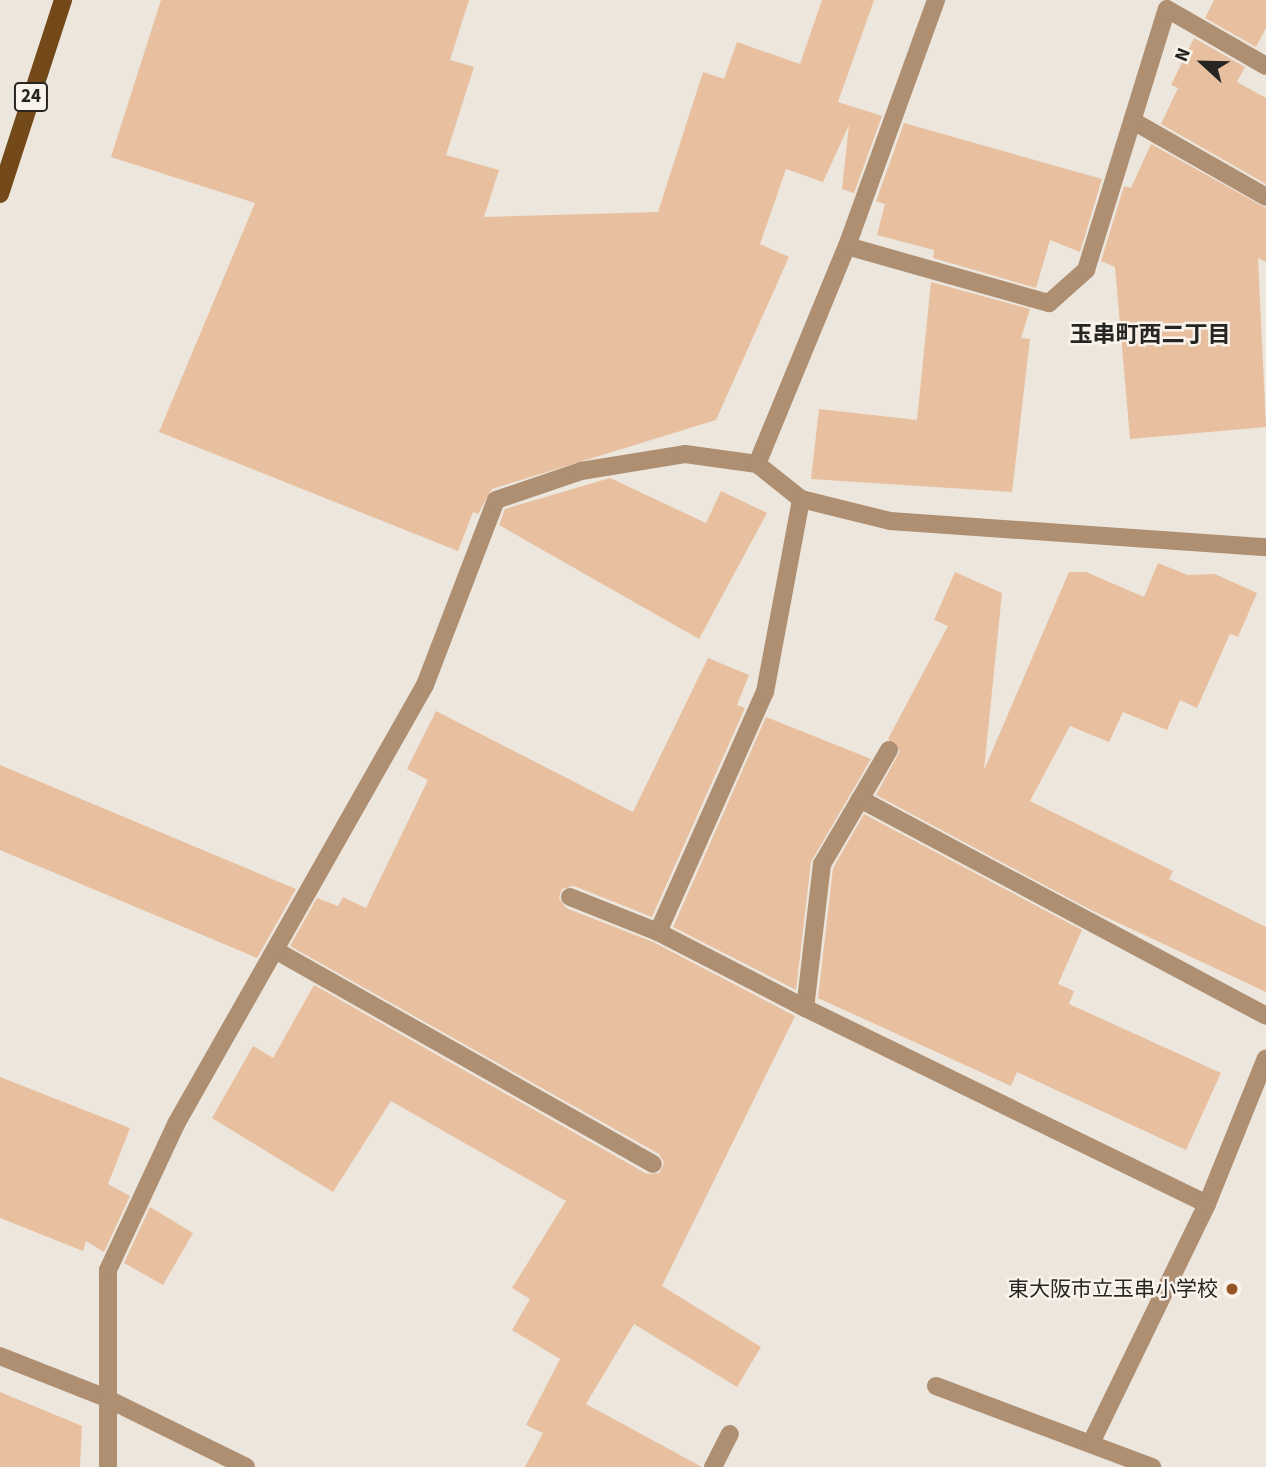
<!DOCTYPE html>
<meta charset="utf-8">
<style>
body{margin:0}
#map{position:relative;width:1266px;height:1467px;overflow:hidden;background:#ece6dd;font-family:"Source Sans 3","Noto Sans JP",sans-serif}
div>[style]{position:absolute}
[style*='--x']{left:calc(var(--x)*1px);top:calc(var(--y)*1px);width:calc(var(--w)*1px);rotate:calc(var(--a)*1deg)}
.building>*{inset:0;background:#e8c0a0}
.lane>*{height:18px;margin:-9px;padding:0 9px;transform-origin:9px;border-radius:9px;background:#ae8f72}
.street>*{height:18px;margin:-9px;padding:0 9px;transform-origin:9px;border-radius:9px;background:#ae8f72}
.primary>*{height:18px;margin:-9px;padding:0 9px;transform-origin:9px;border-radius:9px;background:#734919}
.dots>*{width:19px;height:19px;translate:-50% -50%;box-sizing:border-box;border:4px solid #f9f3eb;border-radius:50%}
span{translate:-50% -50%;white-space:nowrap;text-align:center;line-height:1.15;-webkit-text-stroke:5px #f9f3eb;paint-order:stroke}
.shield-label span{padding:2px 5px;background:#f9f3eb;border:2px solid;border-radius:5px;-webkit-text-stroke-width:0}
.shield-label{font-size:19px;color:#272522;font-weight:700}
.poi-label{font-size:21px;color:#272522}
.right{translate:-100% -50%;text-align:right}
.neighbourhood-label{font-size:23px;color:#272522;font-weight:700}
.north{position:absolute;left:1168px;top:28px;width:70px;height:70px;-webkit-text-stroke:5px #f9f3eb;paint-order:stroke;rotate:292deg;font-size:19px;font-weight:700;line-height:28px;text-align:center;color:#272522}
.north::after{content:'';display:block;margin:auto;width:24px;height:32px;background:#272522;clip-path:polygon(50% 0,100% 100%,50% 72%,0 100%)}
</style>
<div id="map">
<div class="building">
<div style="clip-path:polygon(161px 0,469px 0,450px 60px,474px 67px,446px 155px,499px 170px,484px 217px,658px 212px,703px 72px,724px 79px,737px 42px,800px 64px,822px 0,874px 0,838px 102px,882px 116px,854px 193px,842px 189px,849px 125px,823px 182px,786px 169px,760px 244px,789px 257px,716px 420px,492px 489px,478px 514px,473px 512px,458px 551px,159px 432px,255px 203px,111px 157px)"></div>
<div style="clip-path:polygon(1214px 0,1266px 0,1266px 28px,1256px 47px,1205px 18px)"></div>
<div style="clip-path:polygon(1194px 38px,1245px 67px,1237px 82px,1266px 98px,1266px 184px,1161px 124px,1178px 88px,1171px 85px)"></div>
<div style="clip-path:polygon(904px 123px,1102px 179px,1080px 252px,1050px 240px,1036px 288px,933px 258px,934px 250px,877px 235px,885px 204px,876px 201px)"></div>
<div style="clip-path:polygon(1151px 144px,1266px 208px,1266px 262px,1258px 258px,1266px 427px,1130px 439px,1115px 267px,1101px 261px,1124px 186px,1131px 188px)"></div>
<div style="clip-path:polygon(931px 282px,1030px 309px,1021px 338px,1030px 339px,1012px 492px,811px 479px,819px 409px,917px 420px)"></div>
<div style="clip-path:polygon(610px 478px,706px 523px,721px 491px,767px 513px,699px 639px,499px 525px,505px 509px)"></div>
<div style="clip-path:polygon(1158px 563px,1188px 575px,1215px 574px,1257px 593px,1238px 637px,1230px 634px,1197px 708px,1180px 700px,1167px 730px,1123px 712px,1109px 742px,1070px 726px,1030px 801px,1173px 871px,1169px 879px,1266px 927px,1266px 992px,1091px 910px,876px 795px,900px 751px,888px 739px,948px 626px,934px 620px,955px 572px,1002px 593px,984px 770px,1069px 572px,1086px 572px,1144px 597px)"></div>
<div style="clip-path:polygon(708px 658px,749px 675px,737px 705px,745px 708px,652px 917px,574px 886px,562px 889px,559px 898px,566px 908px,653px 942px,795px 1016px,662px 1286px,761px 1347px,737px 1387px,634px 1324px,586px 1404px,702px 1467px,525px 1467px,543px 1433px,526px 1425px,560px 1359px,512px 1330px,530px 1299px,512px 1288px,566px 1201px,391px 1101px,333px 1192px,212px 1118px,253px 1046px,273px 1058px,314px 985px,647px 1174px,659px 1173px,664px 1163px,659px 1154px,290px 946px,317px 898px,338px 906px,343px 897px,366px 908px,428px 780px,407px 769px,436px 711px,633px 812px)"></div>
<div style="clip-path:polygon(766px 717px,871px 759px,811px 862px,796px 990px,673px 927px)"></div>
<div style="clip-path:polygon(0 765px,296px 889px,257px 958px,0 850px)"></div>
<div style="clip-path:polygon(864px 814px,1082px 930px,1058px 984px,1074px 991px,1069px 1004px,1221px 1073px,1186px 1150px,1017px 1072px,1011px 1086px,818px 998px,833px 868px)"></div>
<div style="clip-path:polygon(0 1077px,130px 1128px,108px 1184px,130px 1196px,104px 1252px,86px 1241px,83px 1251px,0 1218px)"></div>
<div style="clip-path:polygon(150px 1207px,193px 1233px,163px 1285px,124px 1263px)"></div>
<div style="clip-path:polygon(0 1392px,82px 1426px,80px 1467px,0 1467px)"></div>
</div>
<div class="lane">
<div style="--x:275;--y:950;--w:434;--a:29.5"></div>
<div style="--x:936;--y:1386;--w:231;--a:20.6"></div>
<div style="--x:713;--y:1467;--w:37;--a:-63"></div>
</div>
<div class="street">
<div style="--x:1133;--y:121;--w:153;--a:29.7"></div>
<div style="--x:847;--y:246;--w:210;--a:15.8"></div>
<div style="--x:1049;--y:303;--w:50;--a:-41.7"></div>
<div style="--x:1086;--y:270;--w:273;--a:-72.8"></div>
<div style="--x:1167;--y:9;--w:114;--a:29.9"></div>
<div style="--x:757;--y:464;--w:236;--a:-67.6"></div>
<div style="--x:847;--y:246;--w:262;--a:-70.1"></div>
<div style="--x:889;--y:750;--w:132;--a:120.4"></div>
<div style="--x:822;--y:864;--w:145;--a:96.7"></div>
<div style="--x:805;--y:1008;--w:447;--a:26"></div>
<div style="--x:860;--y:799;--w:460;--a:28.1"></div>
<div style="--x:570;--y:897;--w:95;--a:21.7"></div>
<div style="--x:658;--y:932;--w:165;--a:27.3"></div>
<div style="--x:658;--y:932;--w:263;--a:-66"></div>
<div style="--x:765;--y:692;--w:196;--a:-79.4"></div>
<div style="--x:0;--y:1356;--w:114;--a:21.6"></div>
<div style="--x:106;--y:1398;--w:156;--a:26.2"></div>
<div style="--x:1091;--y:1443;--w:266;--a:-64.1"></div>
<div style="--x:1207;--y:1204;--w:157;--a:-68"></div>
<div style="--x:108;--y:1467;--w:197;--a:-90"></div>
<div style="--x:108;--y:1270;--w:161;--a:-65"></div>
<div style="--x:176;--y:1124;--w:505;--a:-60.44"></div>
<div style="--x:425;--y:685;--w:198;--a:-69"></div>
<div style="--x:496;--y:500;--w:90;--a:-18.8"></div>
<div style="--x:581;--y:471;--w:105;--a:-9.3"></div>
<div style="--x:685;--y:454;--w:73;--a:7.9"></div>
<div style="--x:757;--y:464;--w:56;--a:38.5"></div>
<div style="--x:801;--y:499;--w:92;--a:13.9"></div>
<div style="--x:890;--y:521;--w:377;--a:4"></div>
</div>
<div class="primary">
<div style="--x:0;--y:194;--w:204;--a:-72"></div>
</div>
<div class="dots">
<div style="left:1232px;top:1289px;background:#965323"></div>
</div>
<div class="shield-label">
<span style="left:31px;top:97px">24</span>
</div>
<div class="poi-label">
<span class="right" style="left:1218px;top:1289px">東大阪市立玉串小学校</span>
</div>
<div class="neighbourhood-label">
<span style="left:1150px;top:335px">玉串町西二丁目</span>
</div>
<div class="north">N</div>
</div>
